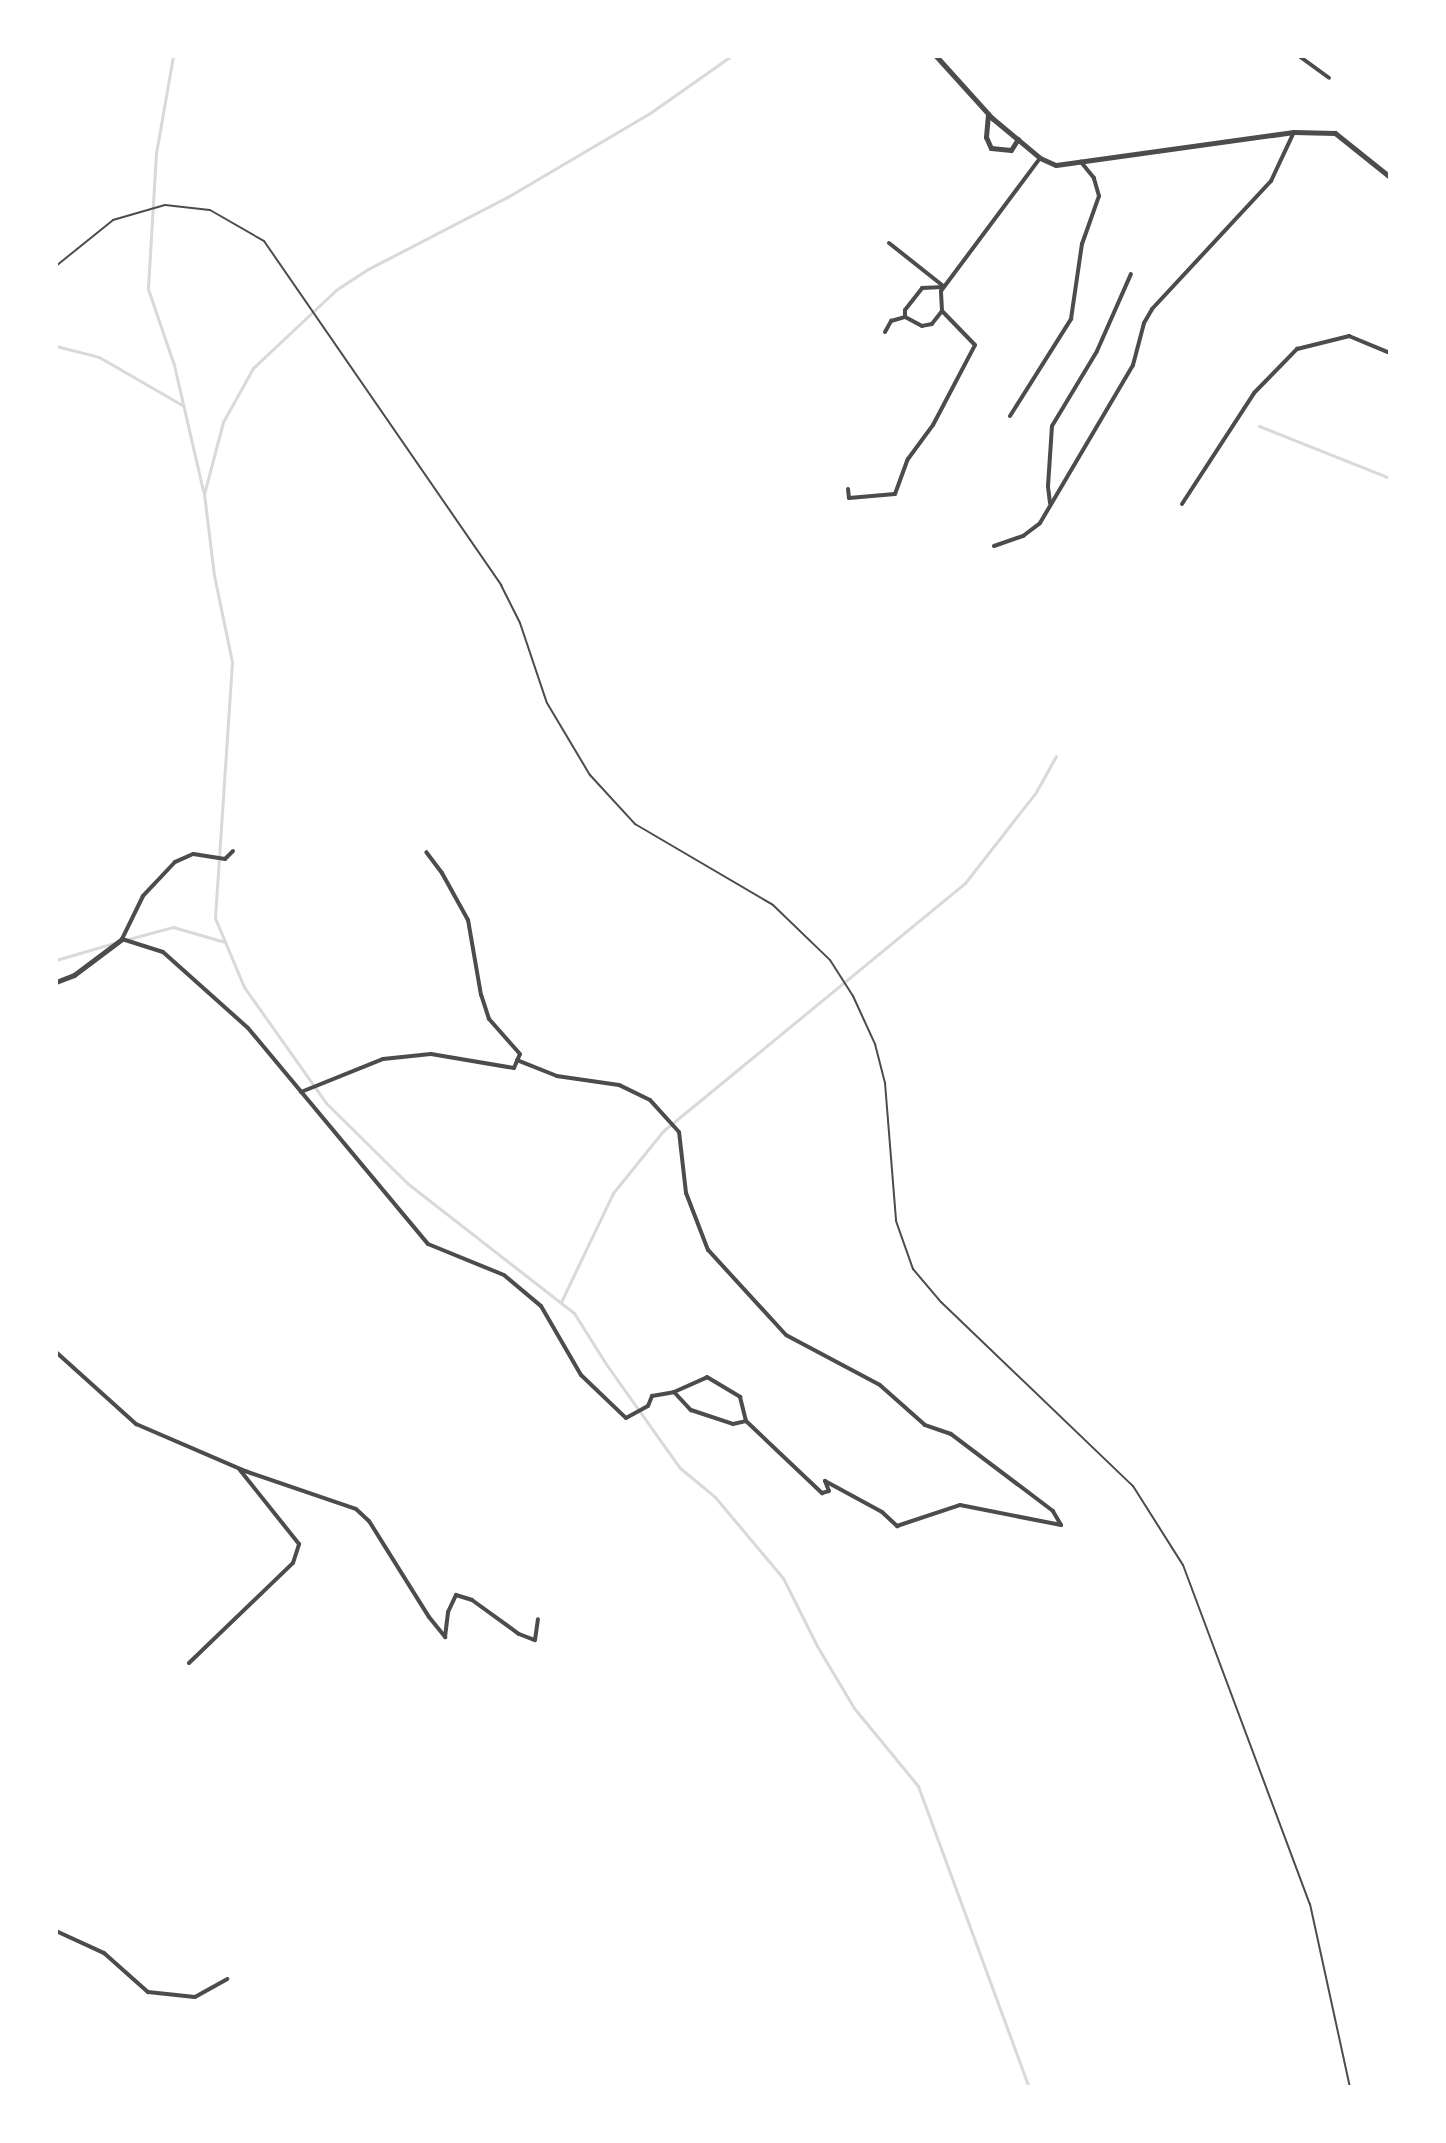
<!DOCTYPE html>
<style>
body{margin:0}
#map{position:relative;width:1446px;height:2143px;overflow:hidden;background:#fff;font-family:"Noto Serif",serif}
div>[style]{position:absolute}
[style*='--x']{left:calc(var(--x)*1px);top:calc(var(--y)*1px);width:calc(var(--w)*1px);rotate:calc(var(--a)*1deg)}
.stream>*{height:3px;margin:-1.5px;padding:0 1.5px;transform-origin:1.5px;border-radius:1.5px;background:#d9d9d9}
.service>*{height:2px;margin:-1px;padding:0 1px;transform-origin:1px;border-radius:1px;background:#4c4c4c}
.minor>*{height:4px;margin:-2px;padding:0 2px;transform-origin:2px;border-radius:2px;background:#4c4c4c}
.tertiary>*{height:5px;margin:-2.5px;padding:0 2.5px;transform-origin:2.5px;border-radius:2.5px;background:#4c4c4c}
span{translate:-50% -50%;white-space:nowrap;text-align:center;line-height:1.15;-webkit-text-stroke:6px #fff;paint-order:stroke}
.frame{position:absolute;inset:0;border:58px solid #fff;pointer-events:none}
</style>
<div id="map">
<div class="stream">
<div style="--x:173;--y:56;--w:98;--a:99.9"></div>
<div style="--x:156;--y:153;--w:136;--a:93.4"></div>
<div style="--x:148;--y:289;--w:80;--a:71.1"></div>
<div style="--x:174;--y:365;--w:129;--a:77"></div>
<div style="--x:731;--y:56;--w:99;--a:144.9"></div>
<div style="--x:650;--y:113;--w:164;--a:149.5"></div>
<div style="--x:509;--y:196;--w:159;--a:152.6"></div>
<div style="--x:368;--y:269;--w:38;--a:147"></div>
<div style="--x:336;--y:290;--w:114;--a:136.8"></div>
<div style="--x:253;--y:368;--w:62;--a:119.1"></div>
<div style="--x:223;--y:422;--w:74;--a:104.8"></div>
<div style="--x:204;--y:494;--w:82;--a:83"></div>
<div style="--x:214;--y:575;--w:89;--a:78.3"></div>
<div style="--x:232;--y:662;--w:257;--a:93.8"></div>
<div style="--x:215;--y:918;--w:75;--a:67.2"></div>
<div style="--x:244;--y:987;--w:142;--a:54.7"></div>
<div style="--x:326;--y:1103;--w:114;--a:44.6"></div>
<div style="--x:407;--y:1183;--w:212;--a:37.9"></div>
<div style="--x:574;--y:1313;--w:60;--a:57.9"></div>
<div style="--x:606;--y:1364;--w:128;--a:54.6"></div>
<div style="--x:680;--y:1468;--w:45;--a:39.6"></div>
<div style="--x:715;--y:1497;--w:106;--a:50"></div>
<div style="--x:783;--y:1578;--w:76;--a:63.4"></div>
<div style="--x:817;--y:1646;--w:72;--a:59.2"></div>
<div style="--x:854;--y:1708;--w:101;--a:50.6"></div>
<div style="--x:918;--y:1786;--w:321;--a:69.8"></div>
<div style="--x:56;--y:346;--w:44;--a:14.3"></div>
<div style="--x:99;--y:357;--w:96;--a:30"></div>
<div style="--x:1259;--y:426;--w:141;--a:21.7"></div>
<div style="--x:125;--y:940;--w:50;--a:-15.2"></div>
<div style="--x:173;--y:927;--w:54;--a:16.1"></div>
<div style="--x:56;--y:960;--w:60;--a:-16.3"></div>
<div style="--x:561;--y:1302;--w:121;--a:-64.5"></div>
<div style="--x:613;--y:1193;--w:80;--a:-51.1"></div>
<div style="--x:663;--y:1131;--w:391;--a:-39.4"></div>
<div style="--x:965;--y:883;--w:115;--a:-52"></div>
<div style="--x:1036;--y:792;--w:41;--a:-60.9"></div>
</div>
<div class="service">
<div style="--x:56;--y:266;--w:73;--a:-38.9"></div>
<div style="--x:113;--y:220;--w:54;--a:-16.1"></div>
<div style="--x:165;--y:205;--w:45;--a:6.3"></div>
<div style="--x:210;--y:210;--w:62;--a:29.9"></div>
<div style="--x:264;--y:241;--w:418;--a:55.4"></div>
<div style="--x:501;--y:585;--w:42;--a:63.4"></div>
<div style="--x:520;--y:623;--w:84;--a:71.4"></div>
<div style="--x:547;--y:703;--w:84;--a:59.2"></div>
<div style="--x:590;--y:775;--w:67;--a:47.4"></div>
<div style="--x:635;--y:824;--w:160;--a:30.4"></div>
<div style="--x:773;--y:905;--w:79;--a:44"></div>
<div style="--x:830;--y:960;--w:43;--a:57.4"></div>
<div style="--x:853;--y:996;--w:53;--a:65.4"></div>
<div style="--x:875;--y:1044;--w:40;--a:75.6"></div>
<div style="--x:885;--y:1083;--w:138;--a:85.4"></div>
<div style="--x:896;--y:1221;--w:51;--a:70.5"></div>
<div style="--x:913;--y:1269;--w:43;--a:49.7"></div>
<div style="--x:941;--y:1302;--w:266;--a:43.8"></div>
<div style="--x:1133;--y:1486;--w:93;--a:57.7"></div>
<div style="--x:1183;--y:1565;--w:362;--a:69.5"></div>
<div style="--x:1310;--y:1904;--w:187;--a:77.7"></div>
</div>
<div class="minor">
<div style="--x:1299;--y:56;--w:37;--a:36"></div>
<div style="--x:889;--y:243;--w:68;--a:38.4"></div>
<div style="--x:942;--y:311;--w:16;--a:128"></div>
<div style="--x:932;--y:324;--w:10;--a:169"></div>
<div style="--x:922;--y:326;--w:19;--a:-152"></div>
<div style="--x:905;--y:317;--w:7;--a:-90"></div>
<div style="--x:905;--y:310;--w:28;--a:-52"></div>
<div style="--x:922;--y:288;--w:21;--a:-3"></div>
<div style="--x:885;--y:332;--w:13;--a:-61"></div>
<div style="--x:891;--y:321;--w:15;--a:-16"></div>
<div style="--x:1010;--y:416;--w:115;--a:-57.8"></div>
<div style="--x:1071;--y:319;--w:76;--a:-81.7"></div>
<div style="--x:1082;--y:244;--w:51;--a:-70.5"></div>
<div style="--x:1099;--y:196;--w:19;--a:-106"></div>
<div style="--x:1094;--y:178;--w:21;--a:-129"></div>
<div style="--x:848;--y:489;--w:9;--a:84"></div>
<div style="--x:849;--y:498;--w:46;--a:-5"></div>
<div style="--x:895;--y:494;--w:37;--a:-70"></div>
<div style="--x:908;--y:459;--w:42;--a:-53.7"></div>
<div style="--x:933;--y:425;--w:90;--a:-62.3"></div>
<div style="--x:975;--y:345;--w:47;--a:-134.1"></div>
<div style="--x:942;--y:311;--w:20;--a:-93"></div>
<div style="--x:941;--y:291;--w:166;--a:-53.3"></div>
<div style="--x:1050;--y:503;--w:17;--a:-97"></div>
<div style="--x:1048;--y:486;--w:60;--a:-86.2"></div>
<div style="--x:1052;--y:426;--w:87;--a:-59"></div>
<div style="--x:1097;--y:351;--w:84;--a:-66.2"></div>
<div style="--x:1182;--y:504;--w:132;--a:-57"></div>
<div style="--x:1254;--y:393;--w:62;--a:-45.7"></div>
<div style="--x:1297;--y:349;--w:54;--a:-14"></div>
<div style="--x:1349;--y:336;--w:44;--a:22.5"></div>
<div style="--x:994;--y:546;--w:31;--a:-19"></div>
<div style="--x:1023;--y:536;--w:21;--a:-37"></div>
<div style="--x:1040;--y:523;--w:183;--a:-59.5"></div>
<div style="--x:1133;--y:365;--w:43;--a:-75.3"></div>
<div style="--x:1144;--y:323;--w:16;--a:-60"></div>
<div style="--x:1152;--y:309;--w:175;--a:-47.1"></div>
<div style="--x:1271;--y:181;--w:54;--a:-64.9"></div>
<div style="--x:233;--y:851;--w:11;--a:135"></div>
<div style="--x:225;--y:859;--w:32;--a:-171"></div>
<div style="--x:193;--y:854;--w:20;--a:156"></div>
<div style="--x:175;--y:862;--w:47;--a:133.3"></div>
<div style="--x:143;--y:896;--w:48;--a:116"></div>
<div style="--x:122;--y:939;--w:43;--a:17.6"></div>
<div style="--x:163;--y:952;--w:114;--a:41.8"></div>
<div style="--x:248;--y:1028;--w:281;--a:50.2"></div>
<div style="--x:428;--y:1244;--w:82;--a:22.2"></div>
<div style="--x:504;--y:1275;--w:48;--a:40"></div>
<div style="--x:541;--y:1306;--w:80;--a:59.9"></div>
<div style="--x:581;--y:1375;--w:62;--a:43.7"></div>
<div style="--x:626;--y:1418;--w:25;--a:-29"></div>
<div style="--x:648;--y:1406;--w:11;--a:-68"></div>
<div style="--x:652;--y:1396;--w:22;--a:-10"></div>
<div style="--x:674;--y:1392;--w:36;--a:-24"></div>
<div style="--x:707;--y:1377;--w:39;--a:31"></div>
<div style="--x:740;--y:1397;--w:25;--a:76"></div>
<div style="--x:746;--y:1421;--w:105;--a:43.5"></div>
<div style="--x:822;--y:1493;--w:7;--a:-16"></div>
<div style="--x:829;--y:1491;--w:11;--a:-112"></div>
<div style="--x:825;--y:1481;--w:65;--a:28.5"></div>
<div style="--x:882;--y:1512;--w:21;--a:43"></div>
<div style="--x:897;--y:1526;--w:66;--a:-18.4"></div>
<div style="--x:960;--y:1505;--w:103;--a:11.2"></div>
<div style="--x:1061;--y:1525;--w:16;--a:-120"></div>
<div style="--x:1053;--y:1511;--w:128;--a:-143"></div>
<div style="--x:951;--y:1434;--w:28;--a:-161"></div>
<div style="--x:925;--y:1425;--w:60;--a:-138.4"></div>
<div style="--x:880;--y:1385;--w:106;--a:-152"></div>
<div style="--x:786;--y:1335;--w:115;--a:-132.5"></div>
<div style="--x:708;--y:1250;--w:61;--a:-111.1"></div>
<div style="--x:686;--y:1193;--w:61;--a:-96.5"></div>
<div style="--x:679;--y:1132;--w:43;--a:-132.2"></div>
<div style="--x:650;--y:1100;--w:34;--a:-154"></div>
<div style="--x:619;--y:1085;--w:63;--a:-171.7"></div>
<div style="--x:557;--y:1076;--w:43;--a:-158.2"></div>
<div style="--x:301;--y:1092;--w:88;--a:-21.9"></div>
<div style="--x:383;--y:1059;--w:48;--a:-5.9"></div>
<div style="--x:431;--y:1054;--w:84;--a:9.6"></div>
<div style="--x:514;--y:1068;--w:15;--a:-67"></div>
<div style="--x:520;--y:1054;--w:47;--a:-131.5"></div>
<div style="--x:489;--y:1019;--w:25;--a:-108"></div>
<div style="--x:481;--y:995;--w:76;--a:-99.8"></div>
<div style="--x:468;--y:920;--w:54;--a:-119"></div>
<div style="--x:442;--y:873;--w:26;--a:-127"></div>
<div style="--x:56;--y:1352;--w:108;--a:42"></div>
<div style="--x:136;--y:1424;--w:119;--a:23.3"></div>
<div style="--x:245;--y:1471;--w:117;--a:18.9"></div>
<div style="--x:356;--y:1509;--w:18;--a:43"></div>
<div style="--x:369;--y:1521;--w:113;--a:58"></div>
<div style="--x:429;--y:1617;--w:26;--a:51"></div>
<div style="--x:445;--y:1637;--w:25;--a:-83"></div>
<div style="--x:448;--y:1612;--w:19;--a:-65"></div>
<div style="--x:456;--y:1595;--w:17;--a:17"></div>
<div style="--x:472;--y:1600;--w:58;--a:35.9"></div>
<div style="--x:519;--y:1634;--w:17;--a:21"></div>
<div style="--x:535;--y:1640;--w:21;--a:-82"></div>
<div style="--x:674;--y:1392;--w:25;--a:47"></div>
<div style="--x:691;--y:1410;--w:44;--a:18.4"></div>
<div style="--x:733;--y:1424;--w:13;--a:-13"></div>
<div style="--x:189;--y:1663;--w:144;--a:-43.9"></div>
<div style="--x:293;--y:1563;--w:20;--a:-72"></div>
<div style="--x:299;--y:1544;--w:95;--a:-128.6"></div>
<div style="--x:56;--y:1931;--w:53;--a:24.6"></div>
<div style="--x:104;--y:1953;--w:59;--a:41.6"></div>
<div style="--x:148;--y:1992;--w:47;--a:6.1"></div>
<div style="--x:195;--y:1997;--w:37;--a:-29"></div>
</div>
<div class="tertiary">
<div style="--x:936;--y:56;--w:84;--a:47.9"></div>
<div style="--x:992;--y:118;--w:62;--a:39.8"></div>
<div style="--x:1040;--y:158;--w:17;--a:24"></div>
<div style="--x:1056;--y:165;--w:240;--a:-7.9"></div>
<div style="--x:1294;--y:132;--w:41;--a:1.4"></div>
<div style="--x:1335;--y:133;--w:70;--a:38.7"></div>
<div style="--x:988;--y:114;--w:23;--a:95"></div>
<div style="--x:986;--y:137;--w:12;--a:66"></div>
<div style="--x:991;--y:148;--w:20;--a:6"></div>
<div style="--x:1011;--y:150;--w:13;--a:-58"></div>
<div style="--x:56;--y:982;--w:19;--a:-21"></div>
<div style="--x:74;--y:975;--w:60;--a:-36.9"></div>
</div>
<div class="frame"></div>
</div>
